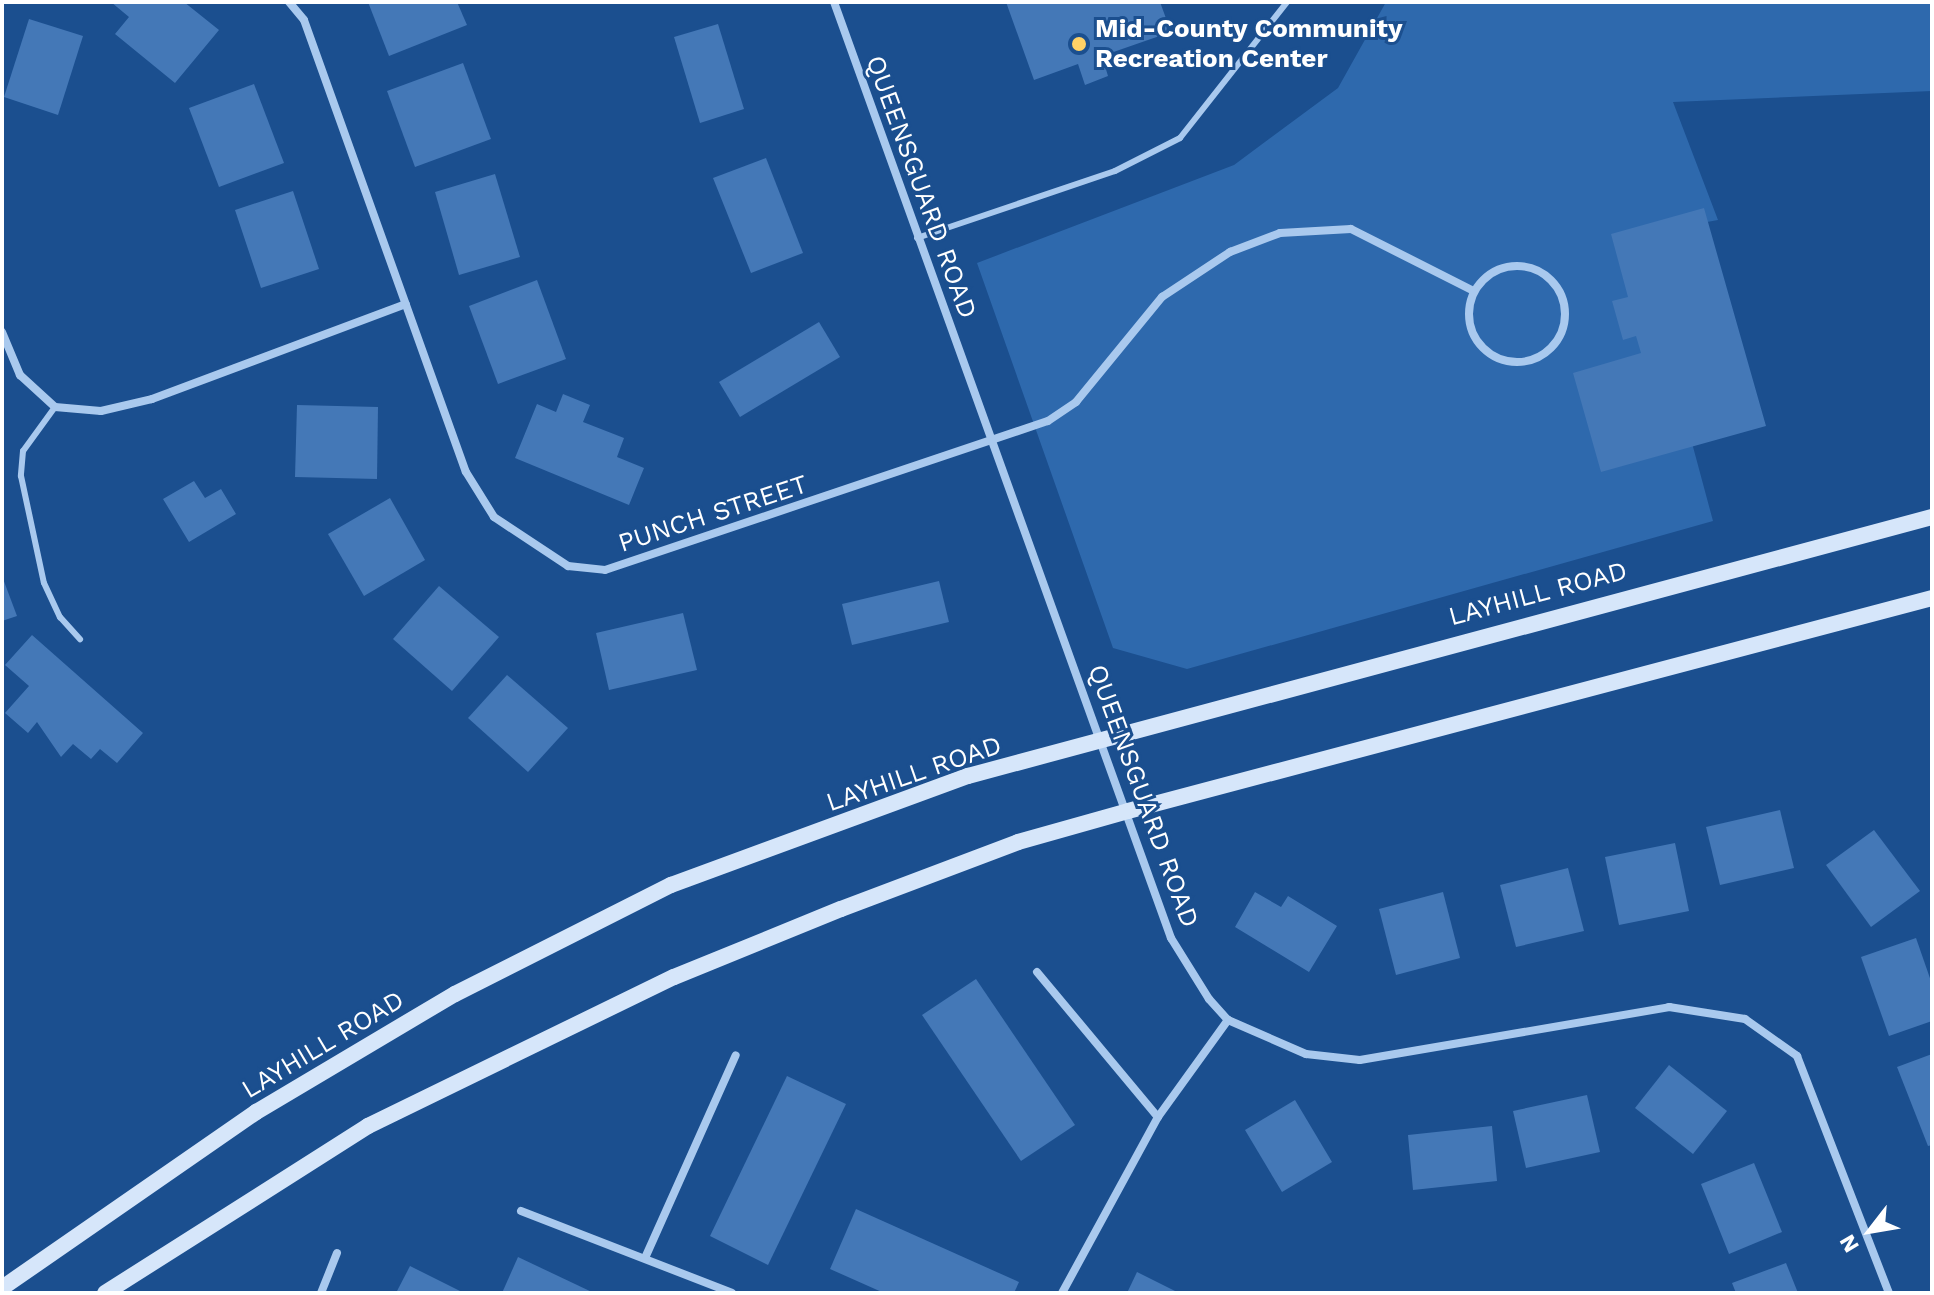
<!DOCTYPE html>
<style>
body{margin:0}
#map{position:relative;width:1934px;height:1295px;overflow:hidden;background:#1b4f8f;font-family:"Work Sans",sans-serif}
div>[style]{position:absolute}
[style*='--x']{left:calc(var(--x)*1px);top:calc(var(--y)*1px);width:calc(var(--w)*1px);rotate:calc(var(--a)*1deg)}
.green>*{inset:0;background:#2e69ad}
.building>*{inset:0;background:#4478b7}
.service>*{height:6px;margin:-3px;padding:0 3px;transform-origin:3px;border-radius:3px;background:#a9c9ee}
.minor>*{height:8px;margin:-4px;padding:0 4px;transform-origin:4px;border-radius:4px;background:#a9c9ee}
.minor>.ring{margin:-4px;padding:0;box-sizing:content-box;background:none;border:8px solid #a9c9ee;border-radius:50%}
.secondary>*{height:16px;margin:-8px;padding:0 8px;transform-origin:8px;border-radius:8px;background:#d6e6fa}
.dots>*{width:22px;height:22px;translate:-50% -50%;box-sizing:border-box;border:4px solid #1b4f8f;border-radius:50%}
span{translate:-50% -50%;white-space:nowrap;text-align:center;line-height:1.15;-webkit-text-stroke:6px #1b4f8f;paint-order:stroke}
.poi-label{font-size:26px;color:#fff;font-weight:700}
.left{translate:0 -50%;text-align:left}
.street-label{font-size:26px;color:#fff}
.frame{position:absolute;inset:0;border:4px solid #fff;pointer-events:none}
.north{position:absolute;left:1830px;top:1191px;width:80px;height:80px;-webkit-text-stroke:6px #1b4f8f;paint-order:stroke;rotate:239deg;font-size:22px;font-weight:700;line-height:32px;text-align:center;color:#fff}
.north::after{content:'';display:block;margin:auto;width:28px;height:36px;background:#fff;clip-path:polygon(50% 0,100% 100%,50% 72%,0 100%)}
</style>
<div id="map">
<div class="green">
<div style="clip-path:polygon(1386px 2px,1932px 2px,1932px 91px,1673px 102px,1718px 220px,1636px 235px,1713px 521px,1187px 669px,1113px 648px,977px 263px,1234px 165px,1338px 88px)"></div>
</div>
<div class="building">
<div style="clip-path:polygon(111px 2px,184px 2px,219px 30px,175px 83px,115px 34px,129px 17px)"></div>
<div style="clip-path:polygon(368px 2px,457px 2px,467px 25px,389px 56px)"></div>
<div style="clip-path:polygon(1006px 2px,1160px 2px,1171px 32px,1102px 56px,1108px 76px,1085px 85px,1078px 64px,1034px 80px)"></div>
<div style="clip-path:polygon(29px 19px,83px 36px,58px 115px,4px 97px)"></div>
<div style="clip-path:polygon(718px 24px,744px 109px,700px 123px,674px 37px)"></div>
<div style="clip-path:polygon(463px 63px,491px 139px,415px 167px,387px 91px)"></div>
<div style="clip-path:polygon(254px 84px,284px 163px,219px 187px,189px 108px)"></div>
<div style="clip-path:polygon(766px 158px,803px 253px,751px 273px,713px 178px)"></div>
<div style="clip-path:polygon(495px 174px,520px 257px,459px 275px,435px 192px)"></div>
<div style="clip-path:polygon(293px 191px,319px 269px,261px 288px,235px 210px)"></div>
<div style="clip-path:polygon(1704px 208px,1766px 426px,1601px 472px,1573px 373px,1641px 353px,1636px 336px,1623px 340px,1612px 301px,1628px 297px,1611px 234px)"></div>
<div style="clip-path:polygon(537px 280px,566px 359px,498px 384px,469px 306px)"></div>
<div style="clip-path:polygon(819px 322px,840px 357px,740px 417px,719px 382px)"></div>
<div style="clip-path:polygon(563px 394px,590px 405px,583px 422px,624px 438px,617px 457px,644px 468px,629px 505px,515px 458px,537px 404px,556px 412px)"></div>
<div style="clip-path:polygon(297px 405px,378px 407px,377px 479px,295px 477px)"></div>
<div style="clip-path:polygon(194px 481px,205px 498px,221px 489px,236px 514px,189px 542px,163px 499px)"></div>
<div style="clip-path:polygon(390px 498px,425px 560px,364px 596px,328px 534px)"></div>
<div style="clip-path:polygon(2px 576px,17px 616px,2px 621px)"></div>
<div style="clip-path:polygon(939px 581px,949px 622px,852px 645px,842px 604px)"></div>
<div style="clip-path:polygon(439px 586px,499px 637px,452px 691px,393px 639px)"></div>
<div style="clip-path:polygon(683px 613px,697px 670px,609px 690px,596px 633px)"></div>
<div style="clip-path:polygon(32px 635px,143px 733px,117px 763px,100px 749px,91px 759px,73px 744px,61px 757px,37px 722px,28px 733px,5px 713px,29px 686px,5px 665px)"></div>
<div style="clip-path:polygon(507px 675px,568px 728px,528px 772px,468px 718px)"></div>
<div style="clip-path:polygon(1780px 810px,1794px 868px,1720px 885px,1706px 827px)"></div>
<div style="clip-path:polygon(1874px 830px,1920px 891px,1871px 927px,1826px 865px)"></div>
<div style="clip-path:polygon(1675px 843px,1689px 911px,1619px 925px,1605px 857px)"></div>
<div style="clip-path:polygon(1568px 868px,1584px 931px,1516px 947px,1500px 885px)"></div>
<div style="clip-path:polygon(1255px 892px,1281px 907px,1288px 896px,1337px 926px,1309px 972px,1235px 927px)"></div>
<div style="clip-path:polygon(1443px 892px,1460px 958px,1396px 975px,1379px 909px)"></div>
<div style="clip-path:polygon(1916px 938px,1932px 984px,1932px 1021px,1889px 1036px,1861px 957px)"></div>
<div style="clip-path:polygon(976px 979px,1075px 1125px,1021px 1161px,922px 1015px)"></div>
<div style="clip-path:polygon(1932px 1054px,1932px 1145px,1928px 1146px,1897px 1067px)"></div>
<div style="clip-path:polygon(1669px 1065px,1727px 1111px,1693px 1154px,1635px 1108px)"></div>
<div style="clip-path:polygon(787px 1076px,846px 1104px,768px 1265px,710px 1236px)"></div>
<div style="clip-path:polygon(1587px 1095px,1600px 1152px,1526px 1168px,1513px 1111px)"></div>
<div style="clip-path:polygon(1295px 1100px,1332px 1162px,1282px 1192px,1245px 1130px)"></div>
<div style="clip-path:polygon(1492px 1126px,1497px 1181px,1413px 1190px,1408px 1135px)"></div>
<div style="clip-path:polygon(1754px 1163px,1782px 1232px,1729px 1254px,1701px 1184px)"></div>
<div style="clip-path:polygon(856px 1209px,1019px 1282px,1014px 1293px,884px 1293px,830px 1269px)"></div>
<div style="clip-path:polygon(518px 1257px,594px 1293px,502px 1293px)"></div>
<div style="clip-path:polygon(1786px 1263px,1798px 1293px,1736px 1293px,1732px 1283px)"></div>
<div style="clip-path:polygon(410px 1266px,464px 1293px,396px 1293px)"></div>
<div style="clip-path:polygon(1137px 1272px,1179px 1293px,1127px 1293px)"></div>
</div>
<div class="service">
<div style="--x:917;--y:238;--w:209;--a:-18.7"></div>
<div style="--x:1115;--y:171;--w:73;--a:-26.9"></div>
<div style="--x:1180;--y:138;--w:173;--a:-51.8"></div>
<div style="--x:55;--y:407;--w:54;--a:126"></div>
<div style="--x:23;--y:451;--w:25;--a:95"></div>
<div style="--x:21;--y:476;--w:109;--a:77.9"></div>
<div style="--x:44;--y:583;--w:38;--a:65"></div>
<div style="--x:60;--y:617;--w:30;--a:48"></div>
</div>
<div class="minor">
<div style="--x:289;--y:2;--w:23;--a:50"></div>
<div style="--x:304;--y:20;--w:480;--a:70.3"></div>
<div style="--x:466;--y:472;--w:53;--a:58.1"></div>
<div style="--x:494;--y:517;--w:89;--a:33.5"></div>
<div style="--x:568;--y:566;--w:37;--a:6"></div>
<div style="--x:605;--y:570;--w:467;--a:-18.6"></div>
<div style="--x:1048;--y:421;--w:34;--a:-34"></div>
<div style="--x:1076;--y:402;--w:136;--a:-50.7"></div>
<div style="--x:1162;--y:297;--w:82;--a:-33.5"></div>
<div style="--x:1230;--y:252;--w:53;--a:-20.8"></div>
<div style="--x:1280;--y:233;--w:71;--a:-3.2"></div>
<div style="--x:1351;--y:229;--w:138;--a:26.8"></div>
<div style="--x:834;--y:2;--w:995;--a:70.2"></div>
<div style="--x:1171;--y:938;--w:72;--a:58.1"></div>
<div style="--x:1209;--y:999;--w:28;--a:48"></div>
<div style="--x:1228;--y:1020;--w:85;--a:23.6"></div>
<div style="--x:1306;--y:1054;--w:54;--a:6.3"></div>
<div style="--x:1360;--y:1060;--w:314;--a:-9.7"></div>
<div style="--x:1669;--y:1007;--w:77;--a:9"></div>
<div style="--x:1745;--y:1019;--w:64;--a:35.4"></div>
<div style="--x:1797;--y:1056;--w:254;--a:68.8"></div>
<div class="ring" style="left:1469px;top:266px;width:88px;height:88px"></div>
<div style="--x:2;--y:332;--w:47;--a:67.3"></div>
<div style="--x:20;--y:375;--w:47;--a:42.4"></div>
<div style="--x:55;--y:407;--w:46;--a:5"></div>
<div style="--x:101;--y:411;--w:52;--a:-13.2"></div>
<div style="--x:152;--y:399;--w:271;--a:-20.5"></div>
<div style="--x:1037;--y:972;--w:189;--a:50.2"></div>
<div style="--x:521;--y:1211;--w:226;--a:21.2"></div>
<div style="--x:645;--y:1258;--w:222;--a:-65.9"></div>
<div style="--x:321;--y:1293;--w:43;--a:-68.2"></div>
<div style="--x:1062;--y:1293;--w:200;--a:-61.4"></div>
<div style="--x:1158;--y:1117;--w:120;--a:-54.2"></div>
</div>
<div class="secondary">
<div style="--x:2;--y:1288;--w:309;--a:-34.7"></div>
<div style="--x:256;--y:1112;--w:231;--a:-30.7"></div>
<div style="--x:455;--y:994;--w:242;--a:-26.8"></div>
<div style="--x:671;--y:885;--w:316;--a:-20.2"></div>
<div style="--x:968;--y:776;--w:998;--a:-15.04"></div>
<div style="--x:105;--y:1293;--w:312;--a:-32.4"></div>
<div style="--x:368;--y:1126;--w:340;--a:-26"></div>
<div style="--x:674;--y:977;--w:180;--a:-22.2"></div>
<div style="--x:841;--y:909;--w:189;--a:-20.7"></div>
<div style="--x:1018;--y:842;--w:114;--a:-15.7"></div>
<div style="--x:1128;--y:811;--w:832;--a:-14.84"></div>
</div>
<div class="dots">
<div style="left:1079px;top:44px;background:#ffd166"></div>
</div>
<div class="poi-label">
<span class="left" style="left:1095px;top:44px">Mid-County Community<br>Recreation Center</span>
</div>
<div class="street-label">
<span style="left:921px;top:187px;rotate:70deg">QUEENSGUARD ROAD</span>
<span style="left:713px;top:514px;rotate:-18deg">PUNCH STREET</span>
<span style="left:1538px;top:594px;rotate:-15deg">LAYHILL ROAD</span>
<span style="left:914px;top:774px;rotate:-19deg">LAYHILL ROAD</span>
<span style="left:1143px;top:796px;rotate:70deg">QUEENSGUARD ROAD</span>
<span style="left:323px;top:1045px;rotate:-31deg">LAYHILL ROAD</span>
</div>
<div class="frame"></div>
<div class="north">N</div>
</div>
